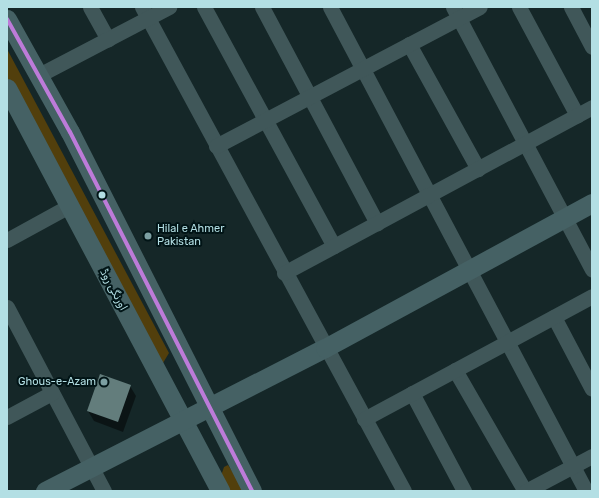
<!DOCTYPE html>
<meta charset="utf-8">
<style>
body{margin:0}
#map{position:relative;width:599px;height:498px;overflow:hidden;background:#152728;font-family:Rubik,Cairo,sans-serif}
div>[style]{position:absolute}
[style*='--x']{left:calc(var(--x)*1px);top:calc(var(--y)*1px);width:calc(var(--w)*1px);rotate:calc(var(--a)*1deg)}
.green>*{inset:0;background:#523f0c}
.shadow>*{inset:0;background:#0007}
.building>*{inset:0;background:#637d7c}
.minor>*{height:15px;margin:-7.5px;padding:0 7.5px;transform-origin:7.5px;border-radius:7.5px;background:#405759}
.major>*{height:19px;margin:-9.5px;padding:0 9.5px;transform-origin:9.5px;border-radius:9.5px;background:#456164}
.bus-1>*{height:4px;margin:-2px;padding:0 2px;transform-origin:2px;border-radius:2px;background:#bd7bd9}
.dots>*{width:11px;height:11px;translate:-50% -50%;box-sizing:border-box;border:2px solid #011416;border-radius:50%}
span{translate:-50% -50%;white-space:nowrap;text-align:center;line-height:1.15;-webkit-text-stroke:4px #011416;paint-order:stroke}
.poi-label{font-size:11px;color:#b3dfe4}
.left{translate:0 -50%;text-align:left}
.right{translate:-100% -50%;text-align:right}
.street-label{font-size:11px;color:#b3dfe4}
.frame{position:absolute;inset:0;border:8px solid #b3dfe4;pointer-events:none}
</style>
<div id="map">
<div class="green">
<div style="clip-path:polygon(7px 49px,169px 353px,163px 363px,159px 361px,7px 79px)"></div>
<div style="clip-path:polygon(228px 465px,245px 491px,229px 491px,221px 476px,224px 467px)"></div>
</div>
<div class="shadow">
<div style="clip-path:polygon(130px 386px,136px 396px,123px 432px,94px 421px,88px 411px)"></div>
</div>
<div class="building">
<div style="clip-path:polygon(100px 374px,131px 385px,118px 422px,87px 411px)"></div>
</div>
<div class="minor">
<div style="--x:90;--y:7;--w:37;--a:61"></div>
<div style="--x:142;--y:7;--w:550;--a:61.57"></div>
<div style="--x:204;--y:7;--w:272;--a:61.5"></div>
<div style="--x:262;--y:7;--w:245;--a:62"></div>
<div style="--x:330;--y:7;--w:548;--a:62.12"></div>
<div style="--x:453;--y:7;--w:297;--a:62.1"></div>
<div style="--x:519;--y:7;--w:123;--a:61.8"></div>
<div style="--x:571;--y:7;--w:45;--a:62.3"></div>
<div style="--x:409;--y:44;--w:143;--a:61.1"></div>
<div style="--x:39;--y:75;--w:147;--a:-27.6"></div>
<div style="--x:216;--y:146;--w:298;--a:-27.8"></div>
<div style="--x:7;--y:240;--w:71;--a:-28.7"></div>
<div style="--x:284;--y:273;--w:350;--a:-28.3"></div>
<div style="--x:7;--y:307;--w:208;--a:62.2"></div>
<div style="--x:554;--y:317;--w:81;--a:62.2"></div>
<div style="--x:455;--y:370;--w:140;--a:60"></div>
<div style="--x:412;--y:393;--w:111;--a:62"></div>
<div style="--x:7;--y:417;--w:51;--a:-28.1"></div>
<div style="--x:364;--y:419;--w:259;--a:-28.3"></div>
<div style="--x:526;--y:491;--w:75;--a:-27.9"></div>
</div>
<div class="major">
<div style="--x:7;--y:19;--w:129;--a:60.9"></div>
<div style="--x:70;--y:132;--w:402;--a:63.1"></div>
<div style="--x:7;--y:88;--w:456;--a:62.1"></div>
<div style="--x:45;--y:491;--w:314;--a:-27.1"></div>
<div style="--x:325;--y:348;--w:304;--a:-28.5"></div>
</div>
<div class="bus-1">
<div style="--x:7;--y:19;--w:129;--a:60.9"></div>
<div style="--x:70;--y:132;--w:402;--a:63.1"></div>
</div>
<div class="dots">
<div style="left:102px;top:195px;background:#b3dfe4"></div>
<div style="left:148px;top:236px;background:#7c9fa2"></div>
<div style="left:104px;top:382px;background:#7c9fa2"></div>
</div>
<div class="poi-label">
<span class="left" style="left:157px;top:236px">Hilal e Ahmer<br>Pakistan</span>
<span class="right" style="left:96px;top:382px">Ghous-e-Azam</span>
</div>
<div class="street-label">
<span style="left:113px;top:290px;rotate:62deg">اورنگی روڈ</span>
</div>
<div class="frame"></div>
</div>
